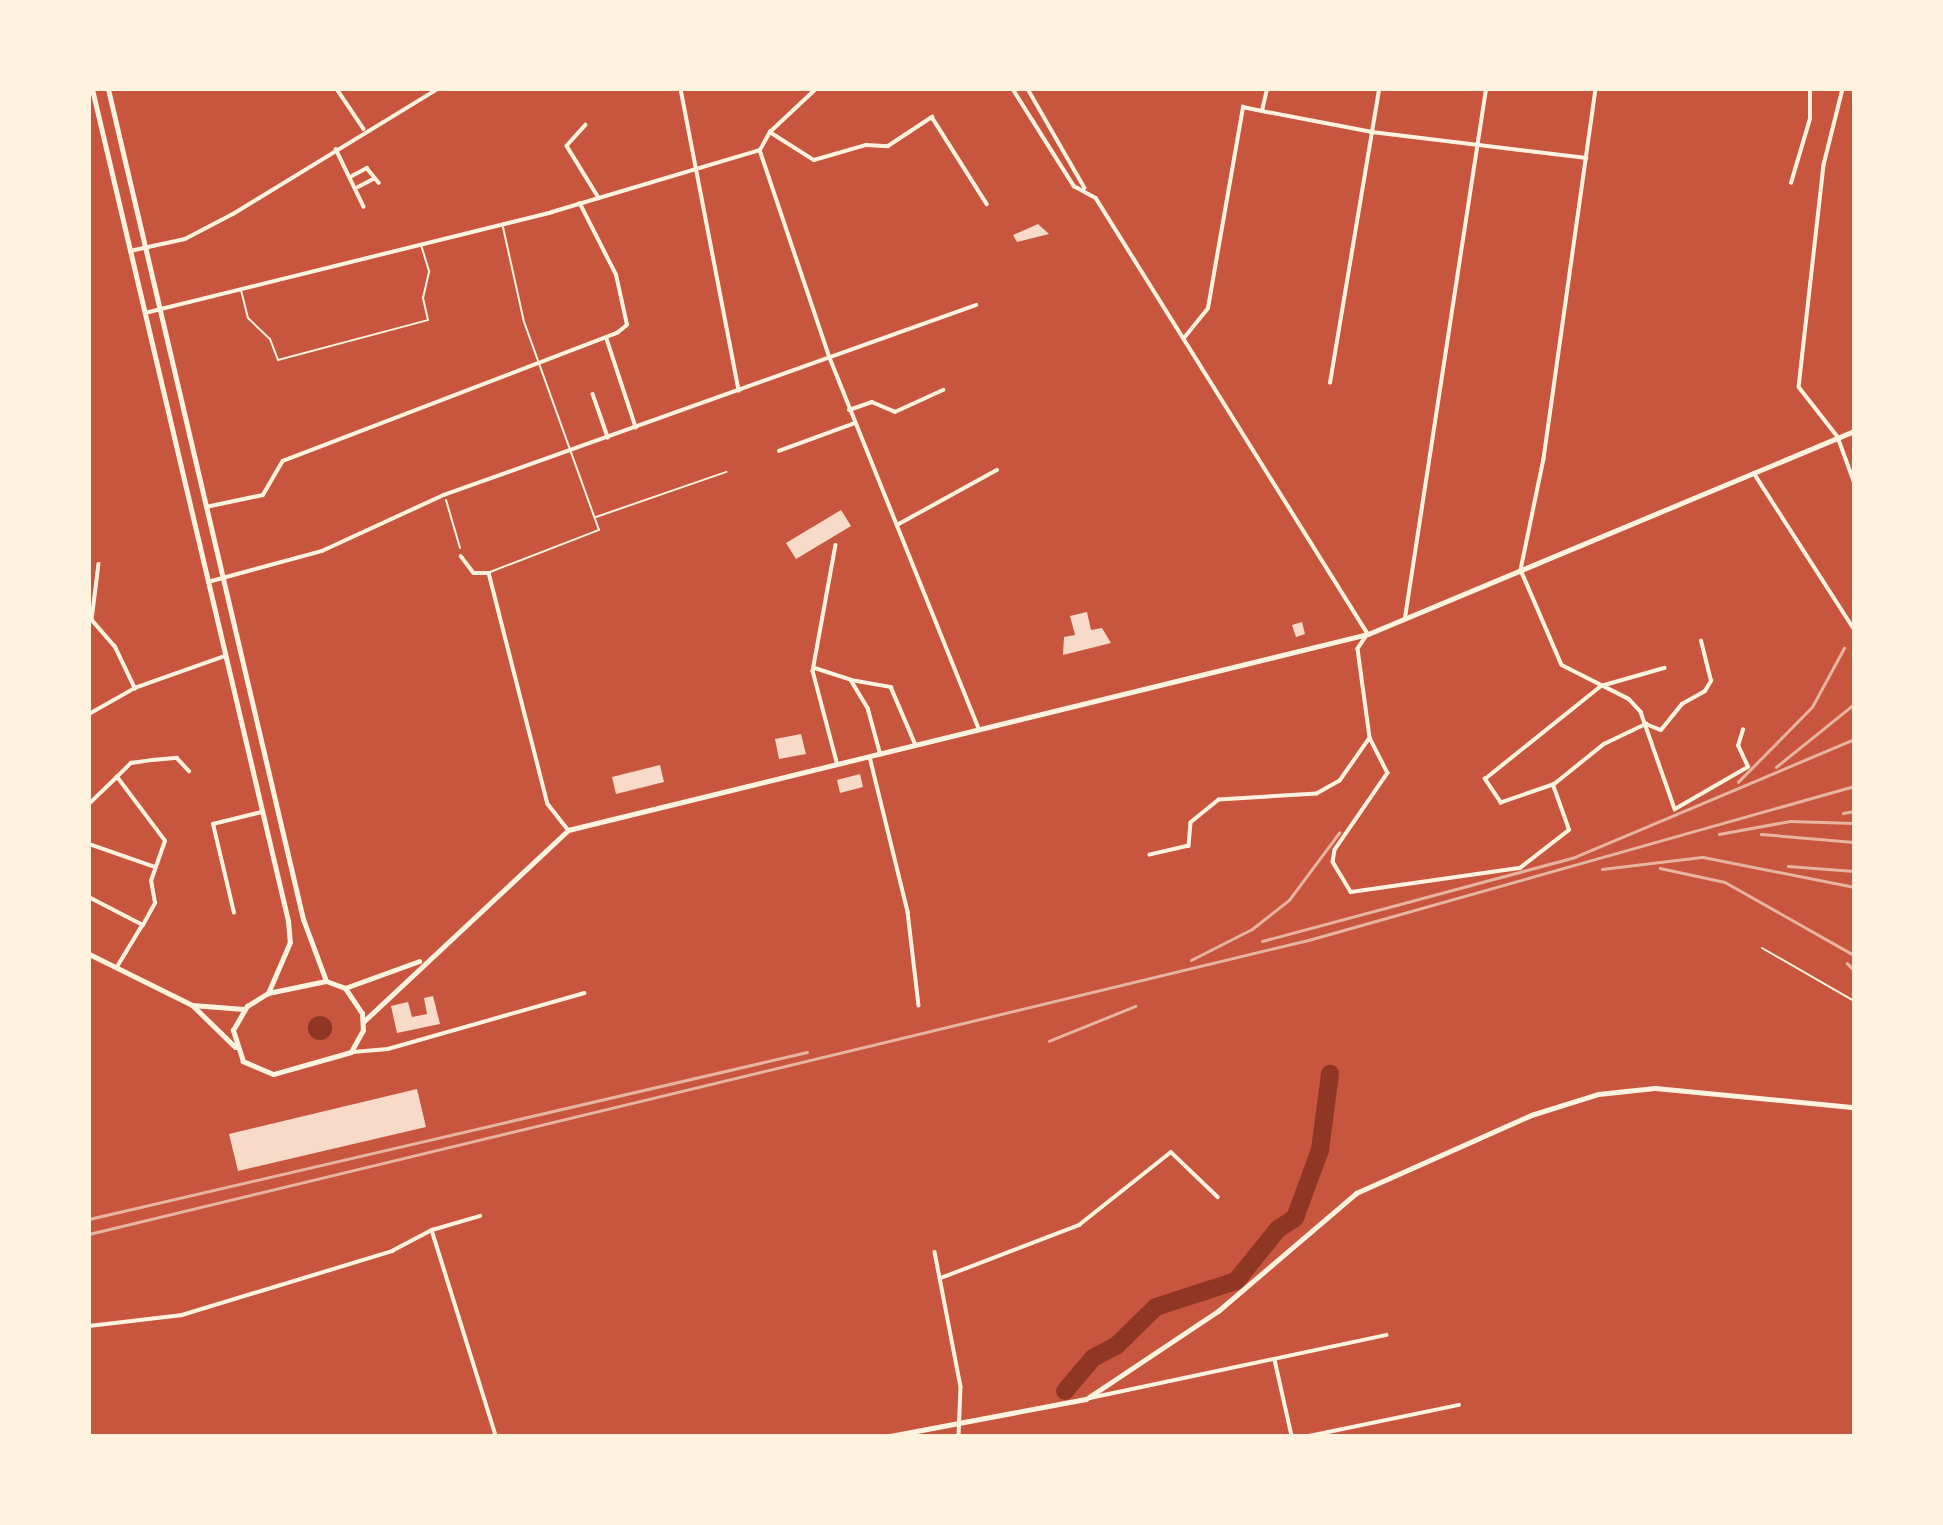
<!DOCTYPE html>
<style>
body{margin:0}
#map{position:relative;width:1943px;height:1525px;overflow:hidden;background:#c8553d;font-family:Lato,sans-serif}
div>[style]{position:absolute}
[style*='--x']{left:calc(var(--x)*1px);top:calc(var(--y)*1px);width:calc(var(--w)*1px);rotate:calc(var(--a)*1deg)}
.water>*{inset:0;background:#8f3625}
.round{border-radius:50%}
.river>*{height:18px;margin:-9px;padding:0 9px;transform-origin:9px;border-radius:9px;background:#8f3625}
.building>*{inset:0;background:#f7dbc8}
.path>*{height:2px;margin:-1px;padding:0 1px;transform-origin:1px;border-radius:1px;background:#fff3e0}
.service>*{height:2px;margin:-1px;padding:0 1px;transform-origin:1px;border-radius:1px;background:#fff3e0}
.minor>*{height:3.5px;margin:-1.75px;padding:0 1.75px;transform-origin:1.75px;border-radius:1.75px;background:#fff3e0}
.tertiary>*{height:5px;margin:-2.5px;padding:0 2.5px;transform-origin:2.5px;border-radius:2.5px;background:#fff3e0}
.secondary>*{height:5px;margin:-2.5px;padding:0 2.5px;transform-origin:2.5px;border-radius:2.5px;background:#fff3e0}
.rail>*{height:2.5px;margin:-1.25px;padding:0 1.25px;transform-origin:1.25px;border-radius:1.25px;background:#e9b49f}
span{translate:-50% -50%;white-space:nowrap;text-align:center;line-height:1.15;-webkit-text-stroke:5px #fff3e0;paint-order:stroke}
.frame{position:absolute;inset:0;border:91px solid #fff3e0;pointer-events:none}
</style>
<div id="map">
<div class="water">
<div class="round" style="left:308px;top:1016px;width:24px;height:24px"></div>
</div>
<div class="river">
<div style="--x:1065;--y:1391;--w:43;--a:-49.7"></div>
<div style="--x:1093;--y:1358;--w:26;--a:-28"></div>
<div style="--x:1116;--y:1346;--w:56;--a:-44.3"></div>
<div style="--x:1156;--y:1307;--w:84;--a:-18"></div>
<div style="--x:1236;--y:1281;--w:67;--a:-51.1"></div>
<div style="--x:1278;--y:1229;--w:20;--a:-33"></div>
<div style="--x:1295;--y:1218;--w:72;--a:-69.8"></div>
<div style="--x:1320;--y:1150;--w:77;--a:-82.5"></div>
</div>
<div class="building">
<div style="clip-path:polygon(1038px 224px,1049px 234px,1017px 242px,1013px 235px)"></div>
<div style="clip-path:polygon(841px 510px,851px 526px,796px 559px,786px 543px)"></div>
<div style="clip-path:polygon(1087px 612px,1091px 630px,1102px 628px,1111px 643px,1063px 655px,1064px 637px,1075px 635px,1070px 616px)"></div>
<div style="clip-path:polygon(1302px 622px,1305px 634px,1296px 637px,1292px 625px)"></div>
<div style="clip-path:polygon(801px 734px,806px 754px,779px 759px,775px 739px)"></div>
<div style="clip-path:polygon(660px 765px,664px 782px,616px 794px,612px 777px)"></div>
<div style="clip-path:polygon(860px 774px,863px 787px,840px 793px,837px 780px)"></div>
<div style="clip-path:polygon(433px 996px,440px 1024px,397px 1033px,391px 1006px,408px 1002px,412px 1017px,427px 1014px,424px 998px)"></div>
<div style="clip-path:polygon(417px 1089px,426px 1127px,238px 1171px,229px 1134px)"></div>
</div>
<div class="path">
<div style="--x:446;--y:500;--w:50;--a:73.7"></div>
</div>
<div class="service">
<div style="--x:241;--y:290;--w:29;--a:76"></div>
<div style="--x:248;--y:318;--w:30;--a:44"></div>
<div style="--x:270;--y:339;--w:22;--a:69"></div>
<div style="--x:278;--y:360;--w:155;--a:-14.9"></div>
<div style="--x:428;--y:320;--w:23;--a:-103"></div>
<div style="--x:423;--y:298;--w:28;--a:-77"></div>
<div style="--x:429;--y:271;--w:27;--a:-107"></div>
<div style="--x:596;--y:517;--w:138;--a:-19.1"></div>
<div style="--x:490;--y:572;--w:117;--a:-21.1"></div>
<div style="--x:599;--y:530;--w:221;--a:-109.8"></div>
<div style="--x:524;--y:322;--w:97;--a:-102.5"></div>
<div style="--x:1762;--y:948;--w:106;--a:29.9"></div>
</div>
<div class="minor">
<div style="--x:337;--y:89;--w:48;--a:56"></div>
<div style="--x:681;--y:89;--w:307;--a:79.1"></div>
<div style="--x:1013;--y:89;--w:115;--a:57.8"></div>
<div style="--x:1074;--y:186;--w:25;--a:29"></div>
<div style="--x:1096;--y:198;--w:514;--a:58.04"></div>
<div style="--x:1368;--y:634;--w:18;--a:124"></div>
<div style="--x:1358;--y:649;--w:90;--a:82.3"></div>
<div style="--x:1370;--y:738;--w:52;--a:124.9"></div>
<div style="--x:1340;--y:781;--w:26;--a:151"></div>
<div style="--x:1317;--y:794;--w:98;--a:176.5"></div>
<div style="--x:1219;--y:800;--w:36;--a:141"></div>
<div style="--x:1191;--y:823;--w:23;--a:95"></div>
<div style="--x:1189;--y:846;--w:40;--a:167"></div>
<div style="--x:1028;--y:89;--w:114;--a:60.1"></div>
<div style="--x:1596;--y:89;--w:374;--a:98"></div>
<div style="--x:1544;--y:459;--w:113;--a:101.7"></div>
<div style="--x:1521;--y:570;--w:103;--a:66.7"></div>
<div style="--x:1562;--y:665;--w:75;--a:26.9"></div>
<div style="--x:1629;--y:699;--w:18;--a:47"></div>
<div style="--x:1641;--y:712;--w:103;--a:70.7"></div>
<div style="--x:1675;--y:809;--w:84;--a:-29.9"></div>
<div style="--x:1748;--y:767;--w:23;--a:-115"></div>
<div style="--x:1738;--y:746;--w:17;--a:-73"></div>
<div style="--x:1843;--y:89;--w:78;--a:104"></div>
<div style="--x:1824;--y:165;--w:223;--a:96.4"></div>
<div style="--x:1799;--y:387;--w:63;--a:52"></div>
<div style="--x:1838;--y:437;--w:47;--a:70"></div>
<div style="--x:1262;--y:111;--w:112;--a:10.8"></div>
<div style="--x:1372;--y:132;--w:216;--a:6.9"></div>
<div style="--x:586;--y:125;--w:28;--a:132"></div>
<div style="--x:567;--y:146;--w:61;--a:58.4"></div>
<div style="--x:770;--y:132;--w:52;--a:32.5"></div>
<div style="--x:814;--y:160;--w:54;--a:-16.1"></div>
<div style="--x:866;--y:145;--w:22;--a:3"></div>
<div style="--x:888;--y:146;--w:53;--a:-33.4"></div>
<div style="--x:932;--y:117;--w:103;--a:57.7"></div>
<div style="--x:336;--y:149;--w:64;--a:64.2"></div>
<div style="--x:760;--y:150;--w:219;--a:71.4"></div>
<div style="--x:830;--y:358;--w:398;--a:68.1"></div>
<div style="--x:352;--y:176;--w:17;--a:-28"></div>
<div style="--x:367;--y:168;--w:19;--a:51"></div>
<div style="--x:1791;--y:183;--w:67;--a:-73.5"></div>
<div style="--x:1810;--y:119;--w:30;--a:-90"></div>
<div style="--x:358;--y:187;--w:18;--a:-27"></div>
<div style="--x:130;--y:251;--w:56;--a:-12.3"></div>
<div style="--x:185;--y:239;--w:54;--a:-27.5"></div>
<div style="--x:233;--y:214;--w:240;--a:-31.4"></div>
<div style="--x:145;--y:313;--w:419;--a:-13.9"></div>
<div style="--x:552;--y:212;--w:217;--a:-16.6"></div>
<div style="--x:760;--y:150;--w:21;--a:-61"></div>
<div style="--x:770;--y:132;--w:63;--a:-43.1"></div>
<div style="--x:1184;--y:338;--w:38;--a:-51"></div>
<div style="--x:1208;--y:308;--w:204;--a:-80.1"></div>
<div style="--x:1243;--y:107;--w:19;--a:12"></div>
<div style="--x:1262;--y:111;--w:23;--a:-77"></div>
<div style="--x:607;--y:339;--w:93;--a:71.8"></div>
<div style="--x:1330;--y:383;--w:298;--a:-80.5"></div>
<div style="--x:593;--y:394;--w:46;--a:70.8"></div>
<div style="--x:849;--y:410;--w:24;--a:-19"></div>
<div style="--x:872;--y:402;--w:25;--a:23"></div>
<div style="--x:895;--y:412;--w:53;--a:-24.6"></div>
<div style="--x:779;--y:451;--w:81;--a:-20.2"></div>
<div style="--x:1754;--y:473;--w:185;--a:57.3"></div>
<div style="--x:206;--y:507;--w:58;--a:-11.9"></div>
<div style="--x:263;--y:495;--w:39;--a:-60"></div>
<div style="--x:283;--y:461;--w:358;--a:-21"></div>
<div style="--x:617;--y:333;--w:13;--a:-39"></div>
<div style="--x:627;--y:325;--w:51;--a:-102.4"></div>
<div style="--x:616;--y:275;--w:80;--a:-116.9"></div>
<div style="--x:897;--y:525;--w:114;--a:-28.8"></div>
<div style="--x:836;--y:545;--w:128;--a:100.3"></div>
<div style="--x:813;--y:671;--w:94;--a:75.2"></div>
<div style="--x:461;--y:556;--w:21;--a:53"></div>
<div style="--x:474;--y:573;--w:15;--a:0"></div>
<div style="--x:489;--y:573;--w:238;--a:75.7"></div>
<div style="--x:548;--y:804;--w:33;--a:52"></div>
<div style="--x:99;--y:564;--w:56;--a:97.1"></div>
<div style="--x:92;--y:620;--w:35;--a:49"></div>
<div style="--x:115;--y:646;--w:47;--a:64.5"></div>
<div style="--x:208;--y:582;--w:118;--a:-15.2"></div>
<div style="--x:322;--y:551;--w:134;--a:-24.7"></div>
<div style="--x:444;--y:495;--w:565;--a:-19.65"></div>
<div style="--x:1405;--y:618;--w:535;--a:-81.29"></div>
<div style="--x:815;--y:668;--w:38;--a:18"></div>
<div style="--x:851;--y:680;--w:33;--a:59"></div>
<div style="--x:868;--y:708;--w:46;--a:74.7"></div>
<div style="--x:851;--y:680;--w:41;--a:9.9"></div>
<div style="--x:891;--y:687;--w:61;--a:66.8"></div>
<div style="--x:89;--y:714;--w:53;--a:-29.5"></div>
<div style="--x:135;--y:688;--w:96;--a:-19.6"></div>
<div style="--x:1370;--y:738;--w:39;--a:63"></div>
<div style="--x:1388;--y:773;--w:93;--a:124.5"></div>
<div style="--x:1335;--y:850;--w:12;--a:99"></div>
<div style="--x:1333;--y:862;--w:35;--a:59"></div>
<div style="--x:1351;--y:892;--w:171;--a:-8.1"></div>
<div style="--x:1520;--y:868;--w:62;--a:-37.8"></div>
<div style="--x:1569;--y:830;--w:48;--a:-109.6"></div>
<div style="--x:1553;--y:785;--w:65;--a:-38.8"></div>
<div style="--x:1604;--y:744;--w:47;--a:-25.5"></div>
<div style="--x:1646;--y:724;--w:16;--a:22"></div>
<div style="--x:1661;--y:730;--w:33;--a:-51"></div>
<div style="--x:1682;--y:704;--w:26;--a:-29"></div>
<div style="--x:1705;--y:691;--w:12;--a:-59"></div>
<div style="--x:1711;--y:681;--w:41;--a:-104"></div>
<div style="--x:870;--y:757;--w:160;--a:76.2"></div>
<div style="--x:908;--y:912;--w:94;--a:83.3"></div>
<div style="--x:1553;--y:785;--w:55;--a:160.9"></div>
<div style="--x:1501;--y:803;--w:29;--a:-124"></div>
<div style="--x:1485;--y:779;--w:149;--a:-38.7"></div>
<div style="--x:1601;--y:686;--w:66;--a:-15.9"></div>
<div style="--x:89;--y:804;--w:39;--a:-44"></div>
<div style="--x:89;--y:844;--w:70;--a:19.2"></div>
<div style="--x:89;--y:897;--w:61;--a:27.4"></div>
<div style="--x:143;--y:925;--w:50;--a:121.2"></div>
<div style="--x:234;--y:913;--w:91;--a:-103.3"></div>
<div style="--x:213;--y:824;--w:50;--a:-13.8"></div>
<div style="--x:143;--y:925;--w:25;--a:-61"></div>
<div style="--x:155;--y:903;--w:22;--a:-100"></div>
<div style="--x:151;--y:881;--w:42;--a:-70.7"></div>
<div style="--x:165;--y:841;--w:80;--a:-126.9"></div>
<div style="--x:117;--y:777;--w:20;--a:-45"></div>
<div style="--x:131;--y:763;--w:22;--a:-8"></div>
<div style="--x:153;--y:760;--w:24;--a:-5"></div>
<div style="--x:177;--y:758;--w:18;--a:47"></div>
<div style="--x:353;--y:1052;--w:35;--a:-5"></div>
<div style="--x:388;--y:1049;--w:204;--a:-15.9"></div>
<div style="--x:432;--y:1230;--w:216;--a:72.7"></div>
<div style="--x:935;--y:1252;--w:137;--a:79.1"></div>
<div style="--x:961;--y:1387;--w:49;--a:92.3"></div>
<div style="--x:941;--y:1278;--w:148;--a:-21"></div>
<div style="--x:1079;--y:1225;--w:117;--a:-38.4"></div>
<div style="--x:1171;--y:1152;--w:65;--a:43.8"></div>
<div style="--x:89;--y:1326;--w:94;--a:-6.7"></div>
<div style="--x:182;--y:1315;--w:220;--a:-16.9"></div>
<div style="--x:392;--y:1251;--w:45;--a:-27.7"></div>
<div style="--x:432;--y:1230;--w:50;--a:-16.3"></div>
<div style="--x:1275;--y:1360;--w:78;--a:77.4"></div>
<div style="--x:1090;--y:1398;--w:303;--a:-12"></div>
<div style="--x:1309;--y:1436;--w:153;--a:-11.7"></div>
</div>
<div class="tertiary">
<div style="--x:890;--y:1436;--w:199;--a:-10.7"></div>
<div style="--x:1086;--y:1399;--w:159;--a:-33.7"></div>
<div style="--x:1218;--y:1311;--w:182;--a:-40.5"></div>
<div style="--x:1356;--y:1193;--w:192;--a:-24"></div>
<div style="--x:1531;--y:1115;--w:70;--a:-17.4"></div>
<div style="--x:1598;--y:1094;--w:57;--a:-6"></div>
<div style="--x:1655;--y:1088;--w:200;--a:5.5"></div>
</div>
<div class="secondary">
<div style="--x:92;--y:89;--w:855;--a:76.74"></div>
<div style="--x:288;--y:921;--w:21;--a:85"></div>
<div style="--x:290;--y:942;--w:56;--a:113.3"></div>
<div style="--x:108;--y:89;--w:853;--a:76.78"></div>
<div style="--x:303;--y:919;--w:66;--a:69.6"></div>
<div style="--x:89;--y:954;--w:115;--a:26.3"></div>
<div style="--x:192;--y:1005;--w:60;--a:44.3"></div>
<div style="--x:326;--y:981;--w:20;--a:20"></div>
<div style="--x:345;--y:988;--w:30;--a:56"></div>
<div style="--x:362;--y:1013;--w:17;--a:87"></div>
<div style="--x:363;--y:1030;--w:25;--a:119"></div>
<div style="--x:351;--y:1052;--w:81;--a:164.2"></div>
<div style="--x:273;--y:1074;--w:33;--a:-157"></div>
<div style="--x:243;--y:1061;--w:33;--a:-108"></div>
<div style="--x:233;--y:1030;--w:28;--a:-60"></div>
<div style="--x:247;--y:1006;--w:25;--a:-32"></div>
<div style="--x:268;--y:993;--w:59;--a:-11.7"></div>
<div style="--x:345;--y:988;--w:79;--a:-20"></div>
<div style="--x:192;--y:1005;--w:52;--a:4.4"></div>
<div style="--x:363;--y:1022;--w:281;--a:-43.1"></div>
<div style="--x:568;--y:830;--w:824;--a:-13.77"></div>
<div style="--x:1368;--y:634;--w:527;--a:-22.67"></div>
</div>
<div class="rail">
<div style="--x:1776;--y:767;--w:100;--a:-38.9"></div>
<div style="--x:1738;--y:782;--w:105;--a:-45.4"></div>
<div style="--x:1812;--y:707;--w:67;--a:-61.5"></div>
<div style="--x:1843;--y:813;--w:11;--a:-10"></div>
<div style="--x:1719;--y:834;--w:72;--a:-10.4"></div>
<div style="--x:1790;--y:821;--w:64;--a:1.8"></div>
<div style="--x:1761;--y:834;--w:93;--a:4.9"></div>
<div style="--x:1788;--y:866;--w:66;--a:4.3"></div>
<div style="--x:1660;--y:868;--w:66;--a:12.2"></div>
<div style="--x:1725;--y:882;--w:148;--a:29.5"></div>
<div style="--x:1602;--y:869;--w:102;--a:-6.8"></div>
<div style="--x:1703;--y:857;--w:154;--a:11.2"></div>
<div style="--x:1262;--y:941;--w:324;--a:-15"></div>
<div style="--x:1575;--y:857;--w:303;--a:-22.9"></div>
<div style="--x:1191;--y:960;--w:68;--a:-26.9"></div>
<div style="--x:1252;--y:929;--w:47;--a:-38.1"></div>
<div style="--x:1289;--y:900;--w:84;--a:-53.3"></div>
<div style="--x:1847;--y:963;--w:10;--a:45"></div>
<div style="--x:1049;--y:1041;--w:93;--a:-22.1"></div>
<div style="--x:89;--y:1219;--w:737;--a:-13.09"></div>
<div style="--x:89;--y:1234;--w:1258;--a:-13.56"></div>
<div style="--x:1312;--y:939;--w:563;--a:-15.76"></div>
</div>
<div class="frame"></div>
</div>
